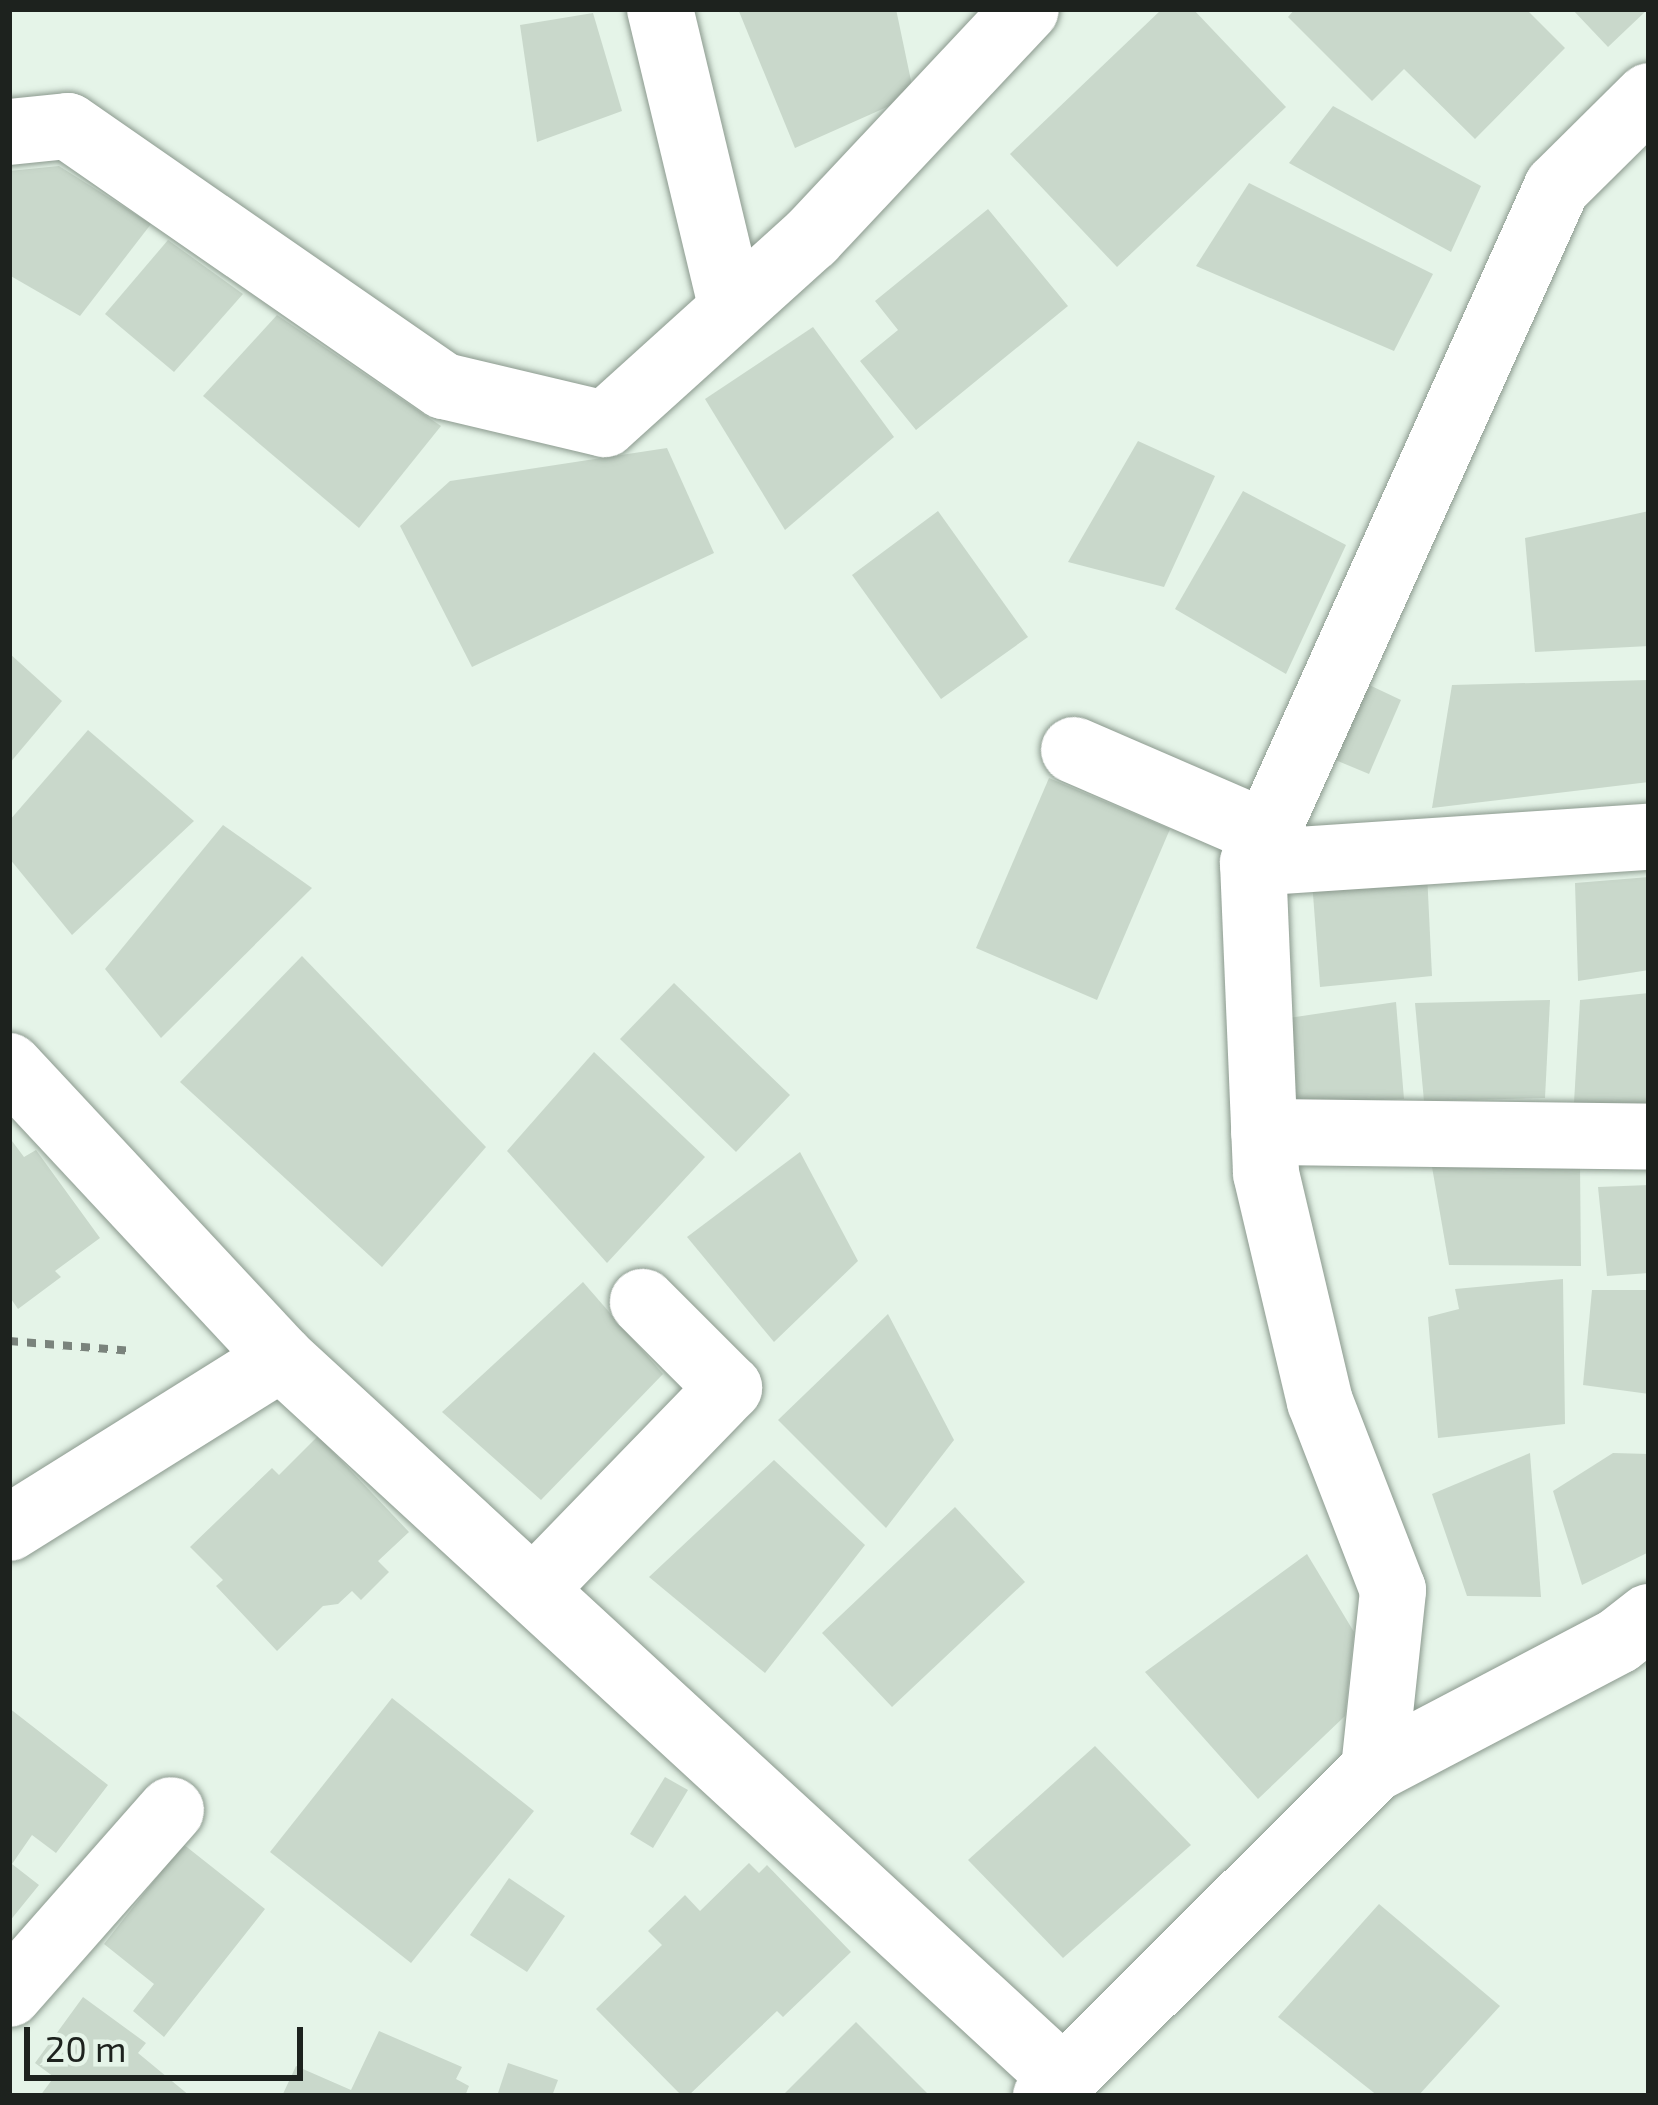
<!DOCTYPE html>
<style>
body{margin:0}
#map{position:relative;width:1658px;height:2105px;overflow:hidden;background:#e5f4e8;font-family:"Exo 2",sans-serif}
div>[style]{position:absolute}
[style*='--x']{left:calc(var(--x)*1px);top:calc(var(--y)*1px);width:calc(var(--w)*1px);rotate:calc(var(--a)*1deg)}
.building>*{inset:0;background:#c9d8cb}
.path>*{height:8px;margin-top:-4px;transform-origin:0;background:repeating-linear-gradient(90deg,#7a837c 0 9px,transparent 0 18px)}
.roads{filter:drop-shadow(0 0 3px #8b998e) drop-shadow(0 0 3px #8b998e)}
.street>*{height:66px;margin:-33px;padding:0 33px;transform-origin:33px;border-radius:33px;background:#fff}
span{translate:-50% -50%;white-space:nowrap;text-align:center;line-height:1.15;-webkit-text-stroke:10px #e5f4e8;paint-order:stroke}
.frame{position:absolute;inset:0;border:12px solid #1d221e;pointer-events:none}
.scale{position:absolute;left:24px;top:2027px;width:279px;height:54px;box-sizing:border-box;border:6px solid #1d221e;border-top:0;padding-left:15px;font-size:36px;line-height:42px;white-space:nowrap;color:#1d221e;-webkit-text-stroke:9px #e5f4e8;paint-order:stroke}
</style>
<div id="map">
<div class="building">
<div style="clip-path:polygon(738px 9px,896px 9px,914px 95px,795px 148px)"></div>
<div style="clip-path:polygon(1162px 9px,1193px 9px,1286px 107px,1117px 267px,1010px 154px)"></div>
<div style="clip-path:polygon(1295px 9px,1526px 9px,1565px 48px,1475px 139px,1404px 69px,1372px 101px,1288px 17px)"></div>
<div style="clip-path:polygon(1572px 9px,1648px 9px,1608px 47px)"></div>
<div style="clip-path:polygon(593px 13px,622px 111px,537px 142px,520px 25px)"></div>
<div style="clip-path:polygon(1333px 106px,1481px 186px,1451px 252px,1289px 163px)"></div>
<div style="clip-path:polygon(59px 166px,151px 224px,80px 316px,9px 275px,9px 171px)"></div>
<div style="clip-path:polygon(1249px 183px,1433px 274px,1394px 351px,1196px 266px)"></div>
<div style="clip-path:polygon(988px 209px,1068px 306px,916px 430px,860px 361px,898px 330px,875px 301px)"></div>
<div style="clip-path:polygon(168px 240px,243px 294px,174px 372px,105px 314px)"></div>
<div style="clip-path:polygon(277px 315px,441px 426px,359px 528px,203px 396px)"></div>
<div style="clip-path:polygon(813px 327px,894px 437px,785px 530px,705px 399px)"></div>
<div style="clip-path:polygon(1138px 441px,1215px 476px,1164px 587px,1068px 562px)"></div>
<div style="clip-path:polygon(667px 448px,714px 553px,472px 667px,400px 526px,450px 481px)"></div>
<div style="clip-path:polygon(1243px 491px,1346px 545px,1286px 674px,1175px 609px)"></div>
<div style="clip-path:polygon(938px 511px,1028px 637px,941px 699px,852px 575px)"></div>
<div style="clip-path:polygon(1649px 511px,1649px 646px,1535px 652px,1525px 538px)"></div>
<div style="clip-path:polygon(9px 653px,62px 701px,9px 764px)"></div>
<div style="clip-path:polygon(1649px 680px,1649px 782px,1432px 808px,1452px 685px)"></div>
<div style="clip-path:polygon(1365px 683px,1401px 700px,1369px 774px,1333px 759px)"></div>
<div style="clip-path:polygon(88px 730px,194px 821px,72px 935px,9px 858px,9px 821px)"></div>
<div style="clip-path:polygon(1049px 778px,1170px 829px,1097px 1000px,976px 948px)"></div>
<div style="clip-path:polygon(223px 825px,312px 888px,161px 1038px,105px 969px)"></div>
<div style="clip-path:polygon(1427px 873px,1432px 976px,1320px 987px,1312px 881px)"></div>
<div style="clip-path:polygon(1649px 877px,1649px 970px,1578px 981px,1575px 883px)"></div>
<div style="clip-path:polygon(302px 956px,486px 1147px,382px 1267px,180px 1082px)"></div>
<div style="clip-path:polygon(674px 983px,790px 1095px,736px 1152px,620px 1039px)"></div>
<div style="clip-path:polygon(1649px 993px,1649px 1104px,1574px 1103px,1580px 1000px)"></div>
<div style="clip-path:polygon(1550px 1000px,1545px 1098px,1424px 1101px,1415px 1003px)"></div>
<div style="clip-path:polygon(1396px 1002px,1404px 1099px,1290px 1104px,1282px 1019px)"></div>
<div style="clip-path:polygon(594px 1052px,705px 1157px,607px 1263px,507px 1151px)"></div>
<div style="clip-path:polygon(9px 1137px,24px 1157px,36px 1150px,100px 1238px,55px 1271px,61px 1277px,18px 1309px,9px 1296px)"></div>
<div style="clip-path:polygon(800px 1152px,858px 1261px,774px 1342px,687px 1237px)"></div>
<div style="clip-path:polygon(1580px 1166px,1581px 1266px,1449px 1265px,1432px 1167px)"></div>
<div style="clip-path:polygon(1649px 1185px,1649px 1273px,1607px 1276px,1598px 1187px)"></div>
<div style="clip-path:polygon(1563px 1279px,1565px 1424px,1438px 1438px,1428px 1317px,1459px 1309px,1455px 1289px)"></div>
<div style="clip-path:polygon(583px 1282px,663px 1374px,541px 1500px,442px 1412px)"></div>
<div style="clip-path:polygon(1592px 1290px,1649px 1290px,1649px 1394px,1583px 1385px)"></div>
<div style="clip-path:polygon(888px 1314px,954px 1440px,886px 1528px,778px 1420px)"></div>
<div style="clip-path:polygon(318px 1436px,409px 1532px,378px 1561px,389px 1572px,361px 1600px,352px 1591px,338px 1604px,323px 1606px,277px 1651px,216px 1586px,223px 1580px,190px 1547px,272px 1468px,279px 1475px)"></div>
<div style="clip-path:polygon(1530px 1453px,1541px 1597px,1467px 1596px,1432px 1494px)"></div>
<div style="clip-path:polygon(1613px 1453px,1649px 1454px,1649px 1552px,1582px 1585px,1553px 1491px)"></div>
<div style="clip-path:polygon(774px 1460px,865px 1545px,765px 1673px,649px 1577px)"></div>
<div style="clip-path:polygon(955px 1507px,1025px 1582px,892px 1707px,822px 1633px)"></div>
<div style="clip-path:polygon(1307px 1554px,1354px 1632px,1345px 1716px,1258px 1799px,1145px 1672px)"></div>
<div style="clip-path:polygon(392px 1698px,534px 1811px,411px 1963px,270px 1852px)"></div>
<div style="clip-path:polygon(9px 1708px,108px 1785px,56px 1853px,32px 1835px,12px 1864px,39px 1885px,9px 1922px)"></div>
<div style="clip-path:polygon(1095px 1746px,1191px 1845px,1063px 1958px,968px 1860px)"></div>
<div style="clip-path:polygon(665px 1777px,688px 1790px,653px 1848px,630px 1834px)"></div>
<div style="clip-path:polygon(183px 1844px,265px 1909px,164px 2037px,133px 2011px,154px 1984px,104px 1944px)"></div>
<div style="clip-path:polygon(749px 1863px,759px 1873px,767px 1865px,851px 1952px,783px 2017px,777px 2011px,688px 2096px,682px 2096px,596px 2009px,662px 1945px,648px 1931px,685px 1895px,700px 1911px)"></div>
<div style="clip-path:polygon(509px 1878px,565px 1916px,527px 1972px,470px 1935px)"></div>
<div style="clip-path:polygon(1379px 1904px,1500px 2006px,1418px 2096px,1378px 2096px,1278px 2017px)"></div>
<div style="clip-path:polygon(83px 1997px,146px 2043px,138px 2053px,190px 2096px,40px 2096px,54px 2077px,35px 2063px)"></div>
<div style="clip-path:polygon(856px 2022px,930px 2096px,782px 2096px)"></div>
<div style="clip-path:polygon(379px 2031px,462px 2067px,456px 2079px,469px 2086px,465px 2096px,282px 2096px,296px 2066px,351px 2090px)"></div>
<div style="clip-path:polygon(508px 2063px,558px 2080px,552px 2096px,497px 2096px)"></div>
</div>
<div class="path">
<div style="--x:9;--y:1341;--w:124;--a:4.6"></div>
</div>
<div class="roads">
<div class="street">
<div style="--x:660;--y:9;--w:308;--a:76.5"></div>
<div style="--x:9;--y:132;--w:59;--a:-5.8"></div>
<div style="--x:68;--y:126;--w:457;--a:34.7"></div>
<div style="--x:444;--y:386;--w:165;--a:13.3"></div>
<div style="--x:605;--y:424;--w:278;--a:-42.1"></div>
<div style="--x:811;--y:238;--w:314;--a:-46.8"></div>
<div style="--x:1074;--y:750;--w:209;--a:23.4"></div>
<div style="--x:1253;--y:863;--w:397;--a:-3.8"></div>
<div style="--x:9;--y:1066;--w:399;--a:47"></div>
<div style="--x:281;--y:1358;--w:1063;--a:42.64"></div>
<div style="--x:1264;--y:1132;--w:385;--a:0.7"></div>
<div style="--x:9;--y:1528;--w:321;--a:-32"></div>
<div style="--x:535;--y:1588;--w:279;--a:-45.9"></div>
<div style="--x:729;--y:1388;--w:122;--a:-135"></div>
<div style="--x:1374;--y:1769;--w:276;--a:-27.7"></div>
<div style="--x:1618;--y:1641;--w:39;--a:-38"></div>
<div style="--x:9;--y:1994;--w:245;--a:-48.6"></div>
<div style="--x:1046;--y:2096;--w:463;--a:-44.9"></div>
<div style="--x:1374;--y:1769;--w:180;--a:-83.9"></div>
<div style="--x:1393;--y:1590;--w:202;--a:-111.2"></div>
<div style="--x:1320;--y:1402;--w:235;--a:-103.3"></div>
<div style="--x:1266;--y:1173;--w:310;--a:-92.4"></div>
<div style="--x:1253;--y:863;--w:741;--a:-65.79"></div>
<div style="--x:1557;--y:187;--w:129;--a:-44.7"></div>
</div>
</div>
<div class="frame"></div>
<div class="scale">20 m</div>
</div>
